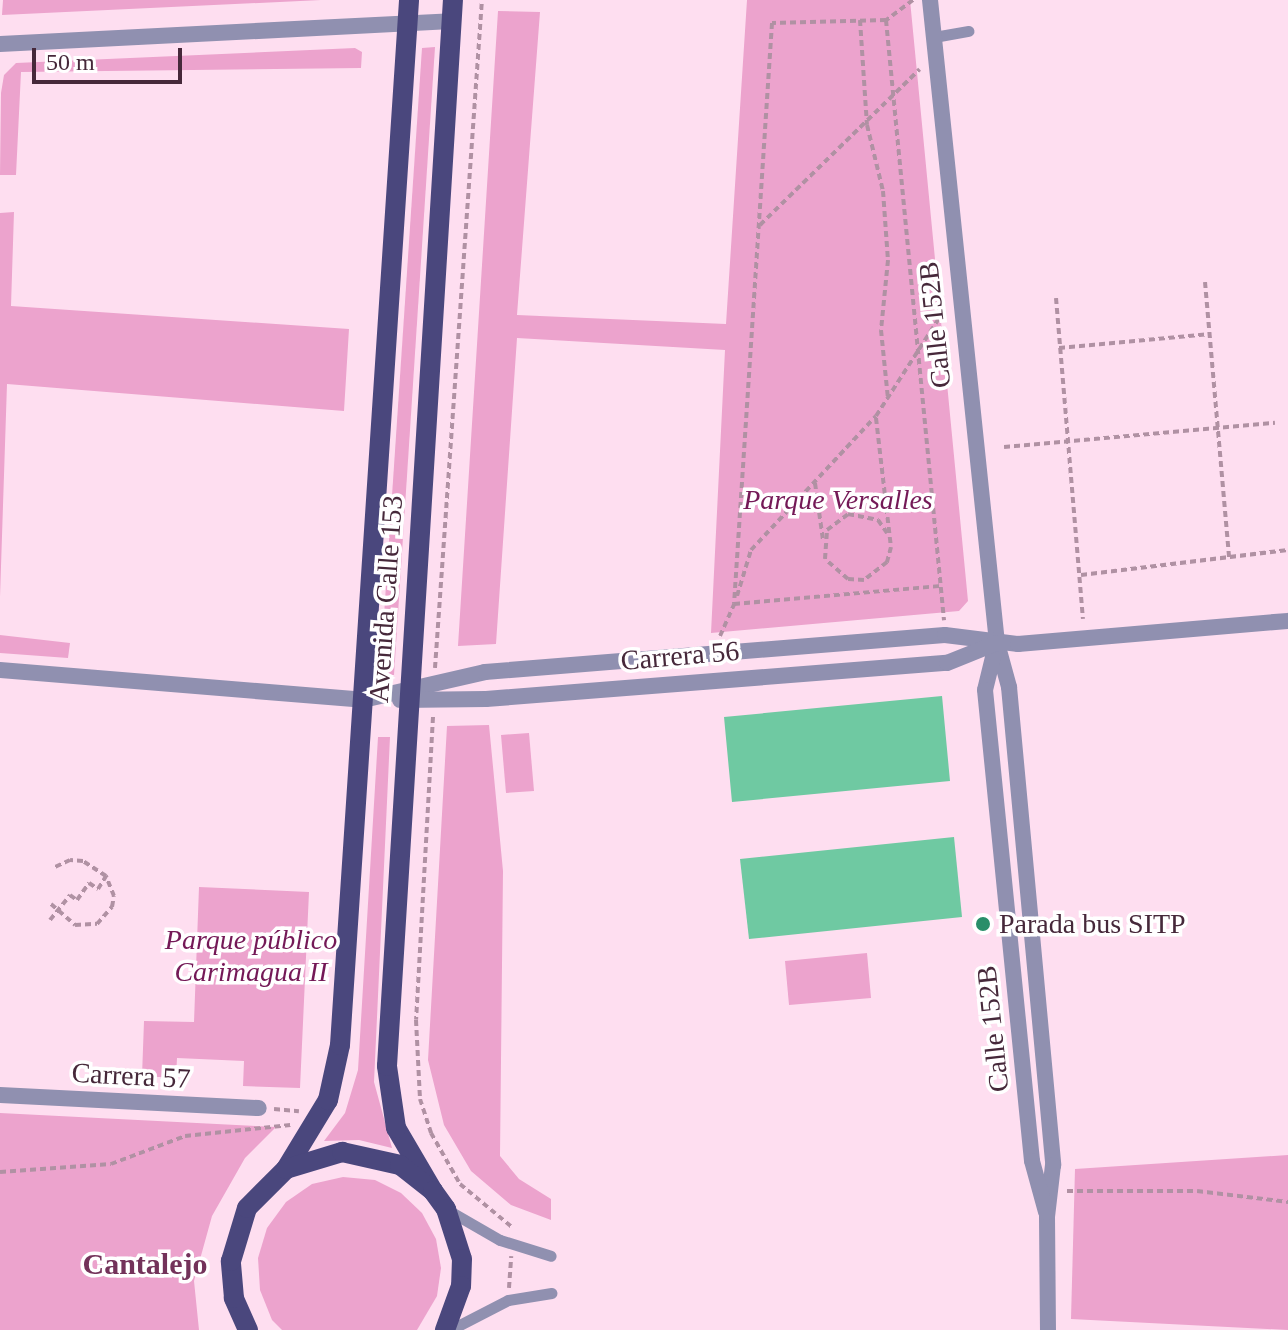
<!DOCTYPE html>
<meta charset="utf-8">
<style>
body{margin:0}
#map{position:relative;width:1288px;height:1330px;overflow:hidden;background:#fedef0;font-family:"Times New Roman",serif}
div>[style]{position:absolute}
[style*='--x']{left:calc(var(--x)*1px);top:calc(var(--y)*1px);width:calc(var(--w)*1px);rotate:calc(var(--a)*1deg)}
.green>*{inset:0;background:#eca3cd}
.building>*{inset:0;background:#6fc9a2}
.path>*{height:4px;margin-top:-2px;transform-origin:0;background:repeating-linear-gradient(90deg,#b091a3 0 6px,transparent 0 10px)}
.service>*{height:11px;margin:-5.5px;padding:0 5.5px;transform-origin:5.5px;border-radius:5.5px;background:#9090b0}
.minor>*{height:16px;margin:-8px;padding:0 8px;transform-origin:8px;border-radius:8px;background:#9090b0}
.tertiary>*{height:16px;margin:-8px;padding:0 8px;transform-origin:8px;border-radius:8px;background:#9090b0}
.primary>*{height:20px;margin:-10px;padding:0 10px;transform-origin:10px;border-radius:10px;background:#4a477d}
.dots>*{width:22px;height:22px;translate:-50% -50%;box-sizing:border-box;border:4px solid #fff;border-radius:50%}
span{translate:-50% -50%;white-space:nowrap;text-align:center;line-height:1.15;-webkit-text-stroke:7px #fff;paint-order:stroke}
.street-label{font-size:28px;color:#46283a}
.park-label{font-size:28px;color:#741957;font-style:italic}
.poi-label{font-size:28px;color:#46283a}
.left{translate:0 -50%;text-align:left}
.neighbourhood-label{font-size:30px;color:#73325a;font-weight:700}
.scale{position:absolute;left:32px;top:48px;width:150px;height:36px;box-sizing:border-box;border:4px solid #46283a;border-top:0;padding-left:10px;font-size:24px;line-height:28px;white-space:nowrap;color:#46283a;-webkit-text-stroke:6px #fff;paint-order:stroke}
</style>
<div id="map">
<div class="green">
<div style="clip-path:polygon(3px 0,321px 0,2px 15px)"></div>
<div style="clip-path:polygon(747px 0,910px 0,968px 601px,959px 611px,711px 633px,725px 350px,517px 338px,496px 644px,458px 646px,498px 11px,540px 12px,517px 315px,726px 324px)"></div>
<div style="clip-path:polygon(435px 47px,394px 675px,380px 675px,422px 48px)"></div>
<div style="clip-path:polygon(355px 48px,362px 52px,361px 68px,21px 72px,16px 175px,0 175px,1px 93px,4px 75px,16px 63px)"></div>
<div style="clip-path:polygon(14px 212px,11px 306px,349px 329px,344px 411px,7px 384px,0 597px,0 213px)"></div>
<div style="clip-path:polygon(0 635px,70px 643px,68px 658px,0 653px)"></div>
<div style="clip-path:polygon(489px 725px,503px 871px,500px 1156px,519px 1179px,551px 1199px,551px 1220px,511px 1205px,471px 1171px,444px 1125px,428px 1060px,447px 726px)"></div>
<div style="clip-path:polygon(529px 733px,534px 791px,506px 793px,501px 735px)"></div>
<div style="clip-path:polygon(378px 737px,390px 737px,374px 1082px,392px 1148px,359px 1140px,324px 1141px,345px 1113px,358px 1070px)"></div>
<div style="clip-path:polygon(199px 887px,309px 892px,300px 1088px,243px 1086px,244px 1061px,177px 1058px,176px 1078px,142px 1076px,144px 1021px,194px 1022px)"></div>
<div style="clip-path:polygon(867px 953px,871px 998px,789px 1005px,785px 961px)"></div>
<div style="clip-path:polygon(0 1113px,276px 1127px,245px 1158px,212px 1216px,194px 1281px,199px 1330px,0 1330px)"></div>
<div style="clip-path:polygon(1288px 1155px,1288px 1330px,1071px 1319px,1075px 1169px)"></div>
<div style="clip-path:polygon(343px 1177px,375px 1180px,401px 1193px,422px 1213px,436px 1239px,441px 1268px,437px 1296px,417px 1330px,282px 1330px,272px 1320px,260px 1290px,258px 1258px,267px 1228px,286px 1202px,312px 1184px)"></div>
</div>
<div class="building">
<div style="clip-path:polygon(942px 696px,950px 781px,732px 802px,724px 717px)"></div>
<div style="clip-path:polygon(954px 837px,962px 917px,749px 939px,740px 859px)"></div>
</div>
<div class="path">
<div style="--x:913;--y:0;--w:34;--a:143"></div>
<div style="--x:886;--y:20;--w:114;--a:178.5"></div>
<div style="--x:772;--y:23;--w:582;--a:93.74"></div>
<div style="--x:734;--y:604;--w:208;--a:-5"></div>
<div style="--x:860;--y:20;--w:105;--a:86.2"></div>
<div style="--x:867;--y:125;--w:68;--a:76.4"></div>
<div style="--x:883;--y:191;--w:69;--a:85.9"></div>
<div style="--x:888;--y:260;--w:70;--a:95.7"></div>
<div style="--x:881;--y:330;--w:69;--a:84.2"></div>
<div style="--x:886;--y:20;--w:603;--a:84.48"></div>
<div style="--x:760;--y:225;--w:223;--a:-44.3"></div>
<div style="--x:1205;--y:282;--w:277;--a:85"></div>
<div style="--x:1056;--y:298;--w:322;--a:85.2"></div>
<div style="--x:1059;--y:348;--w:152;--a:-5.3"></div>
<div style="--x:876;--y:418;--w:130;--a:83.4"></div>
<div style="--x:891;--y:547;--w:16;--a:105"></div>
<div style="--x:887;--y:562;--w:29;--a:142"></div>
<div style="--x:864;--y:580;--w:16;--a:-176"></div>
<div style="--x:848;--y:579;--w:30;--a:-139"></div>
<div style="--x:825;--y:559;--w:29;--a:-86"></div>
<div style="--x:827;--y:530;--w:26;--a:-37"></div>
<div style="--x:848;--y:514;--w:31;--a:11"></div>
<div style="--x:878;--y:520;--w:16;--a:55"></div>
<div style="--x:1004;--y:447;--w:272;--a:-5.1"></div>
<div style="--x:815;--y:483;--w:58;--a:82"></div>
<div style="--x:1081;--y:575;--w:209;--a:-6.9"></div>
<div style="--x:737;--y:596;--w:48;--a:-73.1"></div>
<div style="--x:751;--y:550;--w:183;--a:-47"></div>
<div style="--x:876;--y:416;--w:127;--a:-57.2"></div>
<div style="--x:720;--y:636;--w:35;--a:-66"></div>
<div style="--x:435;--y:668;--w:670;--a:-85.98"></div>
<div style="--x:433;--y:717;--w:303;--a:93.2"></div>
<div style="--x:416;--y:1020;--w:79;--a:87.1"></div>
<div style="--x:420;--y:1099;--w:36;--a:72"></div>
<div style="--x:431;--y:1133;--w:59;--a:60.4"></div>
<div style="--x:460;--y:1184;--w:69;--a:39.7"></div>
<div style="--x:51;--y:904;--w:32;--a:41"></div>
<div style="--x:75;--y:925;--w:22;--a:-3"></div>
<div style="--x:97;--y:924;--w:23;--a:-49"></div>
<div style="--x:112;--y:907;--w:11;--a:-80"></div>
<div style="--x:114;--y:896;--w:22;--a:-112"></div>
<div style="--x:50;--y:920;--w:32;--a:-51"></div>
<div style="--x:70;--y:895;--w:9;--a:36"></div>
<div style="--x:77;--y:900;--w:21;--a:-55"></div>
<div style="--x:89;--y:883;--w:11;--a:34"></div>
<div style="--x:98;--y:889;--w:15;--a:-58"></div>
<div style="--x:106;--y:876;--w:27;--a:-147"></div>
<div style="--x:83;--y:861;--w:13;--a:-176"></div>
<div style="--x:70;--y:860;--w:19;--a:155"></div>
<div style="--x:274;--y:1109;--w:25;--a:5"></div>
<div style="--x:0;--y:1172;--w:111;--a:-4.1"></div>
<div style="--x:111;--y:1164;--w:79;--a:-20.7"></div>
<div style="--x:185;--y:1136;--w:106;--a:-6"></div>
<div style="--x:1067;--y:1191;--w:130;--a:0"></div>
<div style="--x:1197;--y:1191;--w:92;--a:6.9"></div>
<div style="--x:509;--y:1288;--w:32;--a:-86"></div>
</div>
<div class="service">
<div style="--x:934;--y:37;--w:35;--a:-10"></div>
<div style="--x:446;--y:1209;--w:62;--a:29.9"></div>
<div style="--x:500;--y:1240;--w:53;--a:17.4"></div>
<div style="--x:450;--y:1330;--w:65;--a:-27.3"></div>
<div style="--x:508;--y:1300;--w:44;--a:-9.2"></div>
</div>
<div class="minor">
<div style="--x:930;--y:0;--w:646;--a:84.05"></div>
<div style="--x:997;--y:643;--w:46;--a:74.7"></div>
<div style="--x:1009;--y:687;--w:480;--a:84.7"></div>
<div style="--x:1053;--y:1165;--w:52;--a:96.6"></div>
<div style="--x:1047;--y:1217;--w:113;--a:89.5"></div>
<div style="--x:0;--y:44;--w:452;--a:-2.9"></div>
<div style="--x:996;--y:645;--w:46;--a:103.7"></div>
<div style="--x:985;--y:690;--w:473;--a:84.3"></div>
<div style="--x:1032;--y:1161;--w:53;--a:74.6"></div>
<div style="--x:0;--y:670;--w:364;--a:4.7"></div>
<div style="--x:0;--y:1095;--w:259;--a:2.9"></div>
</div>
<div class="tertiary">
<div style="--x:363;--y:700;--w:125;--a:-12.9"></div>
<div style="--x:485;--y:672;--w:461;--a:-4.6"></div>
<div style="--x:945;--y:635;--w:74;--a:7"></div>
<div style="--x:1018;--y:644;--w:271;--a:-4.9"></div>
<div style="--x:400;--y:700;--w:86;--a:-0.7"></div>
<div style="--x:486;--y:699;--w:462;--a:-4.5"></div>
<div style="--x:947;--y:663;--w:54;--a:-21.8"></div>
</div>
<div class="primary">
<div style="--x:286;--y:1169;--w:81;--a:-58.7"></div>
<div style="--x:328;--y:1100;--w:56;--a:-77.7"></div>
<div style="--x:340;--y:1045;--w:1047;--a:-86.22"></div>
<div style="--x:433;--y:1191;--w:73;--a:-120.4"></div>
<div style="--x:396;--y:1128;--w:63;--a:-98.3"></div>
<div style="--x:387;--y:1066;--w:1068;--a:-86.46"></div>
<div style="--x:248;--y:1330;--w:35;--a:-114"></div>
<div style="--x:234;--y:1298;--w:37;--a:-95"></div>
<div style="--x:231;--y:1261;--w:55;--a:-73.2"></div>
<div style="--x:247;--y:1208;--w:55;--a:-45"></div>
<div style="--x:286;--y:1169;--w:59;--a:-16.9"></div>
<div style="--x:342;--y:1152;--w:59;--a:12.6"></div>
<div style="--x:400;--y:1165;--w:42;--a:38.2"></div>
<div style="--x:433;--y:1191;--w:22;--a:54"></div>
<div style="--x:446;--y:1209;--w:52;--a:72.3"></div>
<div style="--x:462;--y:1259;--w:27;--a:92"></div>
<div style="--x:461;--y:1286;--w:47;--a:110"></div>
</div>
<div class="dots">
<div style="left:983px;top:924px;background:#298e69"></div>
</div>
<div class="street-label">
<span style="left:935px;top:325px;rotate:-96deg">Calle 152B</span>
<span style="left:386px;top:599px;rotate:-86deg">Avenida Calle 153</span>
<span style="left:680px;top:656px;rotate:-5deg">Carrera 56</span>
<span style="left:993px;top:1029px;rotate:-96deg">Calle 152B</span>
<span style="left:131px;top:1076px;rotate:3deg">Carrera 57</span>
</div>
<div class="park-label">
<span style="left:838px;top:500px">Parque Versalles</span>
<span style="left:251px;top:956px">Parque público<br>Carimagua II</span>
</div>
<div class="poi-label">
<span class="left" style="left:999px;top:924px">Parada bus SITP</span>
</div>
<div class="neighbourhood-label">
<span style="left:145px;top:1264px">Cantalejo</span>
</div>
<div class="scale">50 m</div>
</div>
